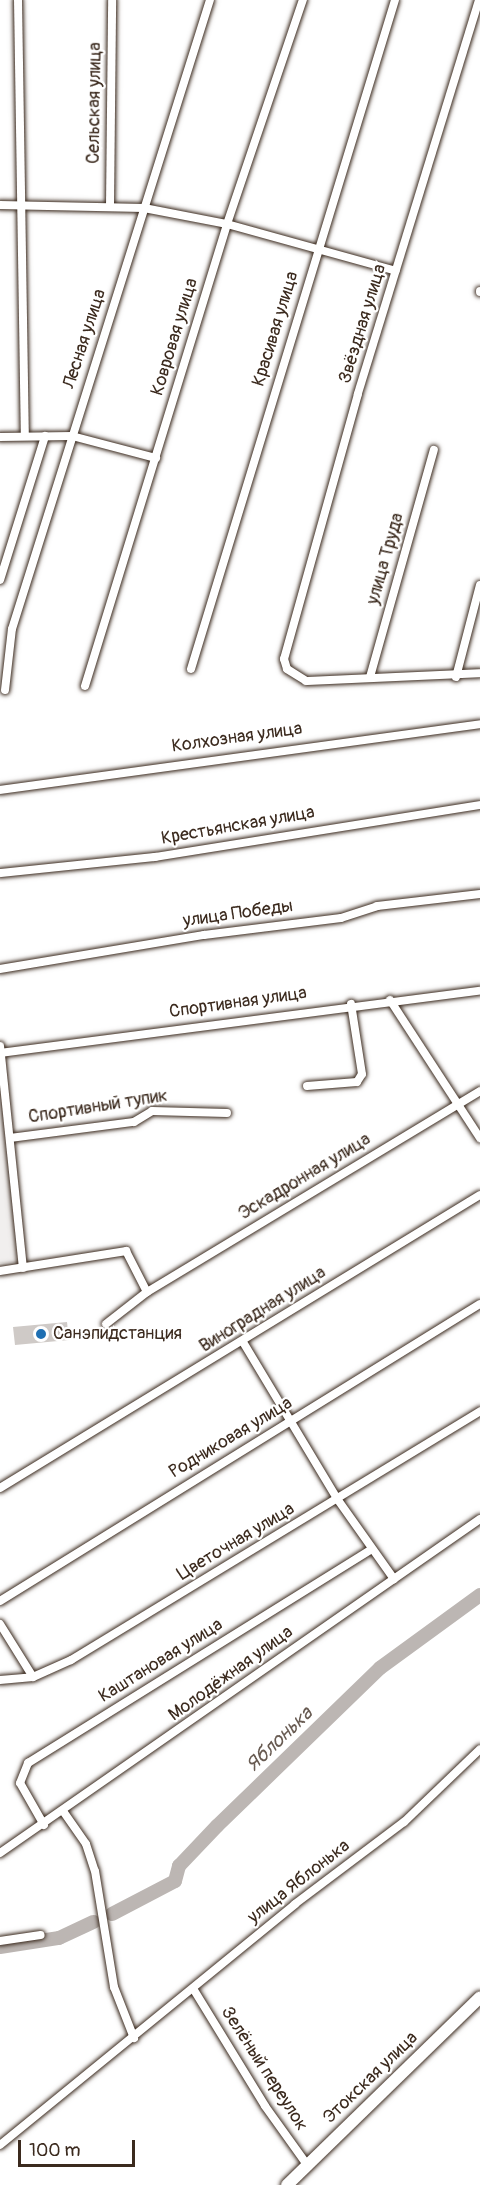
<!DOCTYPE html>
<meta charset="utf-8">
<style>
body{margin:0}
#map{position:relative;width:480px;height:2185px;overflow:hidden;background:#fff;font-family:Pangolin,sans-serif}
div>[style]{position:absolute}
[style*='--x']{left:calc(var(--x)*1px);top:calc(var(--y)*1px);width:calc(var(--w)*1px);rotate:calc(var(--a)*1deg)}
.built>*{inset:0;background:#f1efee}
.river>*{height:14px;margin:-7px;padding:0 7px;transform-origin:7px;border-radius:7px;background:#bcb6b3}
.building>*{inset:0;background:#cfcac7}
.roads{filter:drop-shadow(0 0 2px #3b2a1e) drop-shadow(0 0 2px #3b2a1e)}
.street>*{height:8px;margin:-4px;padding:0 4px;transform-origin:4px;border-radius:4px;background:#fff}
.secondary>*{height:12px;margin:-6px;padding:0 6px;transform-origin:6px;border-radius:6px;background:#fff}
.dots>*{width:16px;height:16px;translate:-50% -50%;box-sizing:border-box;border:3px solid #fff;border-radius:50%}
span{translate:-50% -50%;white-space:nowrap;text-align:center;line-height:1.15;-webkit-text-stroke:4.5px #fff;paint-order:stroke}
.street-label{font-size:18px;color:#3b2a1e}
.poi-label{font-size:18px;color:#3b2a1e}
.left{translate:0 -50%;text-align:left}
.water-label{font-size:20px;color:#685b52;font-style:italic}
.scale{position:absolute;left:18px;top:2140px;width:117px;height:27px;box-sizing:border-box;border:3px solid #3b2a1e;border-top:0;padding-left:8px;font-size:18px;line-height:21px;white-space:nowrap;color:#3b2a1e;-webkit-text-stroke:4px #fff;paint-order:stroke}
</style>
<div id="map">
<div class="built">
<div style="clip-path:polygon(0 1079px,18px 1262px,0 1263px)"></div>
</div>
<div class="river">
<div style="--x:112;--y:1914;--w:71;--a:-27.6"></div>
<div style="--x:175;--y:1881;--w:16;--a:-75"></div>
<div style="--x:179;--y:1866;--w:55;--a:-46.5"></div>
<div style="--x:217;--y:1826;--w:227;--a:-44.1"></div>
<div style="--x:380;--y:1668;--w:124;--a:-36.1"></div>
<div style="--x:0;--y:1947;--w:60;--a:-8.7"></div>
<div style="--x:59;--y:1938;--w:38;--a:-25"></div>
</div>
<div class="building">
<div style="clip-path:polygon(67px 1322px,69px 1340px,15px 1345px,13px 1327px)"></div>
</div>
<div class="roads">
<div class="street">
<div style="--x:18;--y:0;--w:436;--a:89.1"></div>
<div style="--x:479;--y:0;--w:412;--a:107.1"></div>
<div style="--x:358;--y:394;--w:275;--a:105.6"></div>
<div style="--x:284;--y:659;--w:10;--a:73"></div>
<div style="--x:287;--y:669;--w:22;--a:32"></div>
<div style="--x:306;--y:681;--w:174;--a:-2.6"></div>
<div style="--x:0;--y:205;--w:144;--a:1.2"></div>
<div style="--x:144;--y:208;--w:85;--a:10.9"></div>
<div style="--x:227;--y:224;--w:175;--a:15.5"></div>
<div style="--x:110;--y:206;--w:206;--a:-89.4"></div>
<div style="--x:480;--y:292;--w:1;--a:-90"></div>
<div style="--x:0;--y:437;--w:72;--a:-0.8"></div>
<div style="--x:72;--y:436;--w:87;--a:14.7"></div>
<div style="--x:0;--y:580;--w:151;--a:-72.6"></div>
<div style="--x:191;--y:669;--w:699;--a:-73.04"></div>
<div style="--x:370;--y:677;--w:236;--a:-74.3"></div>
<div style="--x:456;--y:677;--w:95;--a:-75.4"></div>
<div style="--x:85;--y:686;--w:483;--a:-72.9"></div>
<div style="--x:227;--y:224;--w:237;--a:-71.3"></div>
<div style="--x:5;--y:690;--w:61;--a:-83.5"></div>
<div style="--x:12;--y:629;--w:659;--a:-72.53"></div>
<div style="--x:0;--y:790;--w:485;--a:-7.8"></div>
<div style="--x:0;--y:873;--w:156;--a:-5.9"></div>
<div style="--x:155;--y:857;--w:329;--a:-9.1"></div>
<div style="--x:0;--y:969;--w:207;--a:-9.5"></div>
<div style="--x:204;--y:935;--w:138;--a:-7.1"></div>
<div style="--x:341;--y:918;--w:38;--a:-18"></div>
<div style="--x:377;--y:906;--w:104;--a:-6.6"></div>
<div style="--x:390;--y:1000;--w:165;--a:56.9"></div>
<div style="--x:0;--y:1046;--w:223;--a:84.1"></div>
<div style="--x:0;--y:1053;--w:484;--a:-7.4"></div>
<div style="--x:307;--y:1086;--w:50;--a:-4.6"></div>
<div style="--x:357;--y:1082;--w:9;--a:-58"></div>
<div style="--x:362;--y:1074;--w:71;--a:-98.9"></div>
<div style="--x:10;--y:1138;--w:125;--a:-7.4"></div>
<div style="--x:134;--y:1122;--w:21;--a:-31"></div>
<div style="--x:152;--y:1111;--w:75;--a:1.5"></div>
<div style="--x:0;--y:1271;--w:128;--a:-9"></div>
<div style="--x:126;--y:1251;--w:46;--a:62.9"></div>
<div style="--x:147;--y:1292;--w:389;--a:-31.1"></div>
<div style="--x:106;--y:1324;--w:52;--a:-38"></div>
<div style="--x:243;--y:1342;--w:184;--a:59"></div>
<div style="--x:338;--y:1500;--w:97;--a:54.7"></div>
<div style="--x:0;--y:1488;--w:562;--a:-31.4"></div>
<div style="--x:0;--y:1601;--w:564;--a:-31.75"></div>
<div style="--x:0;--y:1624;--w:62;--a:58.1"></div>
<div style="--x:0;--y:1680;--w:33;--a:-5"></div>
<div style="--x:33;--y:1677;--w:42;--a:-24.1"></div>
<div style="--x:71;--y:1660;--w:479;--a:-31.3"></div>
<div style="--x:63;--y:1811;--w:40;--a:55.1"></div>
<div style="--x:86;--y:1844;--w:28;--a:72"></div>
<div style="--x:95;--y:1871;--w:118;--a:80.7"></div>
<div style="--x:114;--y:1987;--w:55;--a:68.6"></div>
<div style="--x:44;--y:1825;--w:48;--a:-119.7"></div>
<div style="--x:20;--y:1783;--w:22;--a:-68"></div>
<div style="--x:28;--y:1763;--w:403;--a:-31.9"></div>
<div style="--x:0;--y:1853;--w:585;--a:-34.83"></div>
<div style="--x:0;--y:1941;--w:41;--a:-8.3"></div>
<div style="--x:194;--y:1990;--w:136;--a:58.5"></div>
<div style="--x:265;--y:2106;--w:74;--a:54.4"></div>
<div style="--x:0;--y:2145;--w:381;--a:-39.2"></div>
<div style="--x:295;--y:1904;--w:136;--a:-37"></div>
<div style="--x:404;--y:1822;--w:105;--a:-43.8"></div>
</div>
<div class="secondary">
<div style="--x:287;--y:2185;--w:269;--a:-44.2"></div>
</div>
</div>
<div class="dots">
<div style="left:41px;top:1334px;background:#1f6fb2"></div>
</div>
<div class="street-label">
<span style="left:95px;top:103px;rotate:-89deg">Сельская улица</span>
<span style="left:363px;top:324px;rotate:-73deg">Звёздная улица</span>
<span style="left:276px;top:329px;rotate:-73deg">Красивая улица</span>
<span style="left:175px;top:337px;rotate:-73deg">Ковровая улица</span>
<span style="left:85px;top:339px;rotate:-72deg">Лесная улица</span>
<span style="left:386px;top:559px;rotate:-74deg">улица Труда</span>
<span style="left:237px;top:738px;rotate:-8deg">Колхозная улица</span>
<span style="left:238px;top:826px;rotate:-10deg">Крестьянская улица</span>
<span style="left:238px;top:914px;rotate:-8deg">улица Победы</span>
<span style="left:238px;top:1003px;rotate:-8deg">Спортивная улица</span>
<span style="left:98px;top:1107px;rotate:-9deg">Спортивный тупик</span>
<span style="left:305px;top:1177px;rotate:-31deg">Эскадронная улица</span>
<span style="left:263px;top:1310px;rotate:-32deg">Виноградная улица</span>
<span style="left:231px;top:1438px;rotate:-31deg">Родниковая улица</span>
<span style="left:236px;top:1542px;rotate:-31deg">Цветочная улица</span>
<span style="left:161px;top:1661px;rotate:-32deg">Каштановая улица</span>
<span style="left:231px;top:1674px;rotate:-36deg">Молодёжная улица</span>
<span style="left:299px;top:1882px;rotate:-38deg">улица Яблонька</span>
<span style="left:264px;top:2069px;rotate:57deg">Зелёный переулок</span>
<span style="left:371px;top:2078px;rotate:-44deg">Этокская улица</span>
</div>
<div class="poi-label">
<span class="left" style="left:53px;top:1334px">Санэпидстанция</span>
</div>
<div class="water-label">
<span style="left:279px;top:1739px;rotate:-44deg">Яблонька</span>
</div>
<div class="scale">100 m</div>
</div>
